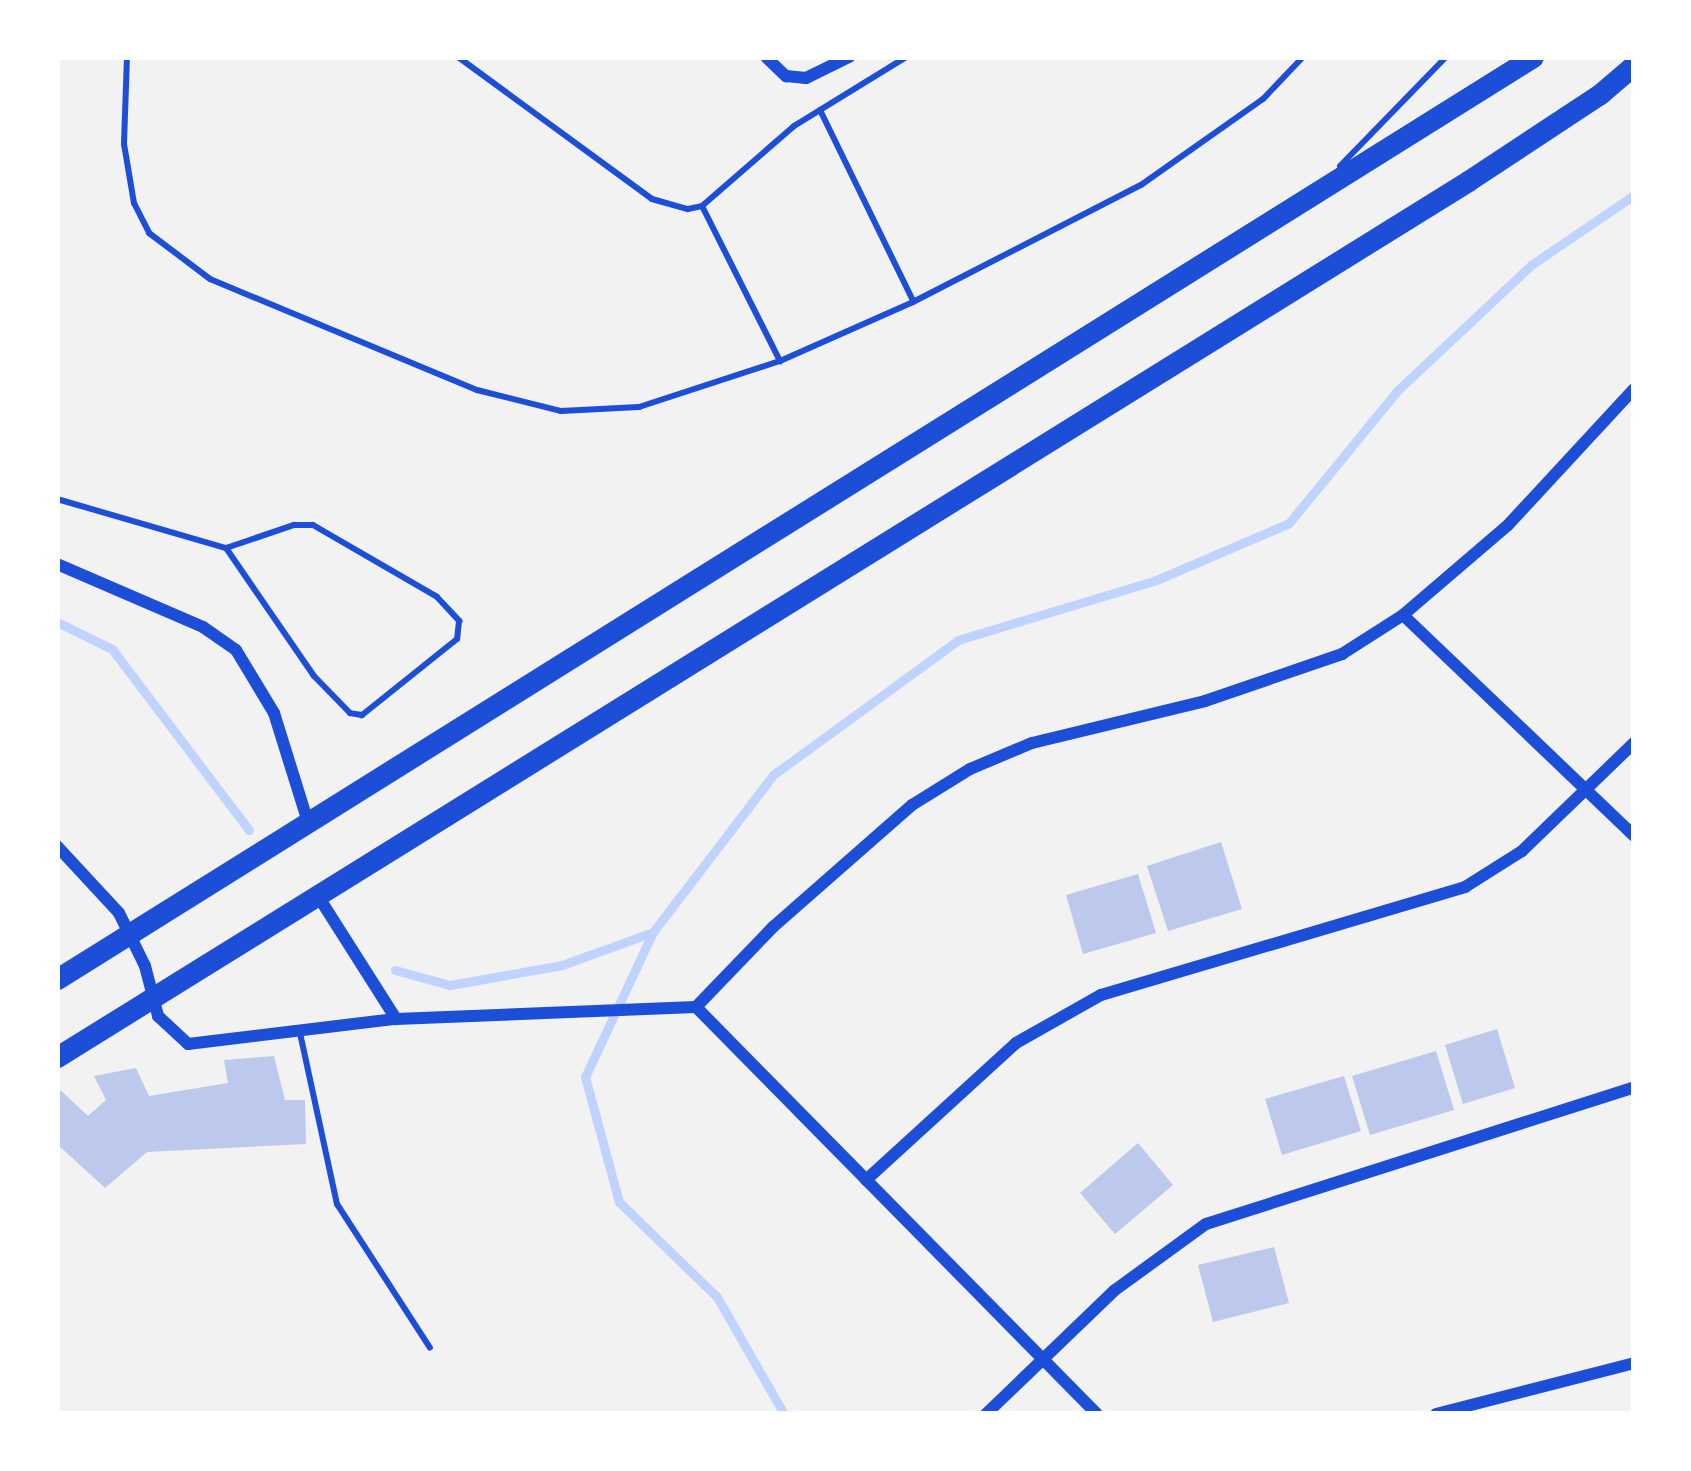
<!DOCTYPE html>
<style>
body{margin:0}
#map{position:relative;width:1691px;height:1471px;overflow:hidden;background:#f2f2f2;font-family:"Crimson Pro",serif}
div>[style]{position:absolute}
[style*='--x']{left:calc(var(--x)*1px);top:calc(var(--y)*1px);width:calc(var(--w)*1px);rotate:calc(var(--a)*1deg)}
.stream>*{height:9px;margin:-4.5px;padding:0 4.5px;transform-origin:4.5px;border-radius:4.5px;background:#bfd3fe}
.building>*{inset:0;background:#bdc9ec}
.service>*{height:6px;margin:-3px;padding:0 3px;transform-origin:3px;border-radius:3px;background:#1d4ed8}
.minor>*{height:12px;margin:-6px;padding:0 6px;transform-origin:6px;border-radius:6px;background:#1d4ed8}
.primary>*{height:21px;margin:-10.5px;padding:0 10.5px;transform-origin:10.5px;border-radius:10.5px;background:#1d4ed8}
span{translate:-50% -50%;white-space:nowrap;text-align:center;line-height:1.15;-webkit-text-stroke:12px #fff;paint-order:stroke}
.frame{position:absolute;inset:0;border:60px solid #fff;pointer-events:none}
</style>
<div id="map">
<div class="stream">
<div style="--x:57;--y:622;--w:61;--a:26.1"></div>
<div style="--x:112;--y:649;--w:227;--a:52.9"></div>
<div style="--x:395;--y:970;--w:57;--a:15.3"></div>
<div style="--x:450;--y:985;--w:114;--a:-10.1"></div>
<div style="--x:562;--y:965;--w:97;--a:-19.9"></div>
<div style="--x:784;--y:1414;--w:135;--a:-119.8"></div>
<div style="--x:717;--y:1297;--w:136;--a:-135.9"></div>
<div style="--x:619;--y:1202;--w:130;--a:-105.2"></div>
<div style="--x:585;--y:1077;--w:160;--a:-64.9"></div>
<div style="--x:653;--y:932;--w:198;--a:-52.6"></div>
<div style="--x:773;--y:775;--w:229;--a:-36.1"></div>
<div style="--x:958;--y:640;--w:205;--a:-16.8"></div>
<div style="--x:1154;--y:581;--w:147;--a:-23.2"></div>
<div style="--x:1289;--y:523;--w:172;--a:-50.7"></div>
<div style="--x:1398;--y:390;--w:183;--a:-43.2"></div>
<div style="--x:1531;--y:265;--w:125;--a:-34.2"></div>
</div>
<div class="building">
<div style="clip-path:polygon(1221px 842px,1242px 909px,1168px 931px,1147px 866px)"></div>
<div style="clip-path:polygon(1138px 874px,1156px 933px,1083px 954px,1066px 895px)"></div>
<div style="clip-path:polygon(1497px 1029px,1515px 1088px,1463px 1104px,1445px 1045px)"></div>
<div style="clip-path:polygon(1436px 1051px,1454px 1110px,1370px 1135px,1352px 1076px)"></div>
<div style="clip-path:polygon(274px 1056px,285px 1100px,305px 1100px,306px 1144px,147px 1152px,105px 1188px,57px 1144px,57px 1087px,88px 1116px,106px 1100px,94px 1076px,136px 1068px,149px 1096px,228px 1083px,224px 1060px)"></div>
<div style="clip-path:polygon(1344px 1076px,1361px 1131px,1282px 1155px,1265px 1099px)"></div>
<div style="clip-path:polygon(1138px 1143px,1173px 1185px,1115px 1234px,1080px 1193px)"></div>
<div style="clip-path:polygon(1274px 1247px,1289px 1303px,1213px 1322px,1198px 1265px)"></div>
</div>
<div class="service">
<div style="--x:127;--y:57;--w:87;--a:92"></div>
<div style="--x:124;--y:144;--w:60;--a:80.4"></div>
<div style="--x:134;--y:203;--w:34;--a:63"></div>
<div style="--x:149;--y:233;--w:76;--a:37"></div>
<div style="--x:210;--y:279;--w:289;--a:22.6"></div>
<div style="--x:477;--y:390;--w:87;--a:14"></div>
<div style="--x:561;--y:411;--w:78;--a:-2.9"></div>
<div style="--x:639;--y:407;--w:148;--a:-18.1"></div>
<div style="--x:458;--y:57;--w:240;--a:36.2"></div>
<div style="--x:652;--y:199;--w:37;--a:16"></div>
<div style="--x:688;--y:209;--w:14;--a:-12"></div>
<div style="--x:702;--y:206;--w:122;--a:-41"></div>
<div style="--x:794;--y:126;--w:132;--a:-31.6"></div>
<div style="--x:820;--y:110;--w:212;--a:64"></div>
<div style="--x:1340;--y:166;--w:152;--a:-45.8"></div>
<div style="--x:702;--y:206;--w:174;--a:63.3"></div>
<div style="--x:780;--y:361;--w:145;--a:-23.9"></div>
<div style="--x:913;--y:302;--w:256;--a:-27.2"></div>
<div style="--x:1141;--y:185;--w:149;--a:-35.2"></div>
<div style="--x:1263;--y:99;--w:58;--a:-46.4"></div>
<div style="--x:57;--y:499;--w:176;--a:16.2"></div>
<div style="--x:226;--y:548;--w:72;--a:-18.7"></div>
<div style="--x:294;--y:525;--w:19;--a:0"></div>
<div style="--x:313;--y:525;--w:143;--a:30.1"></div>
<div style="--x:437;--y:597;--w:33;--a:47"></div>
<div style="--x:459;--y:621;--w:18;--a:96"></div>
<div style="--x:457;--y:639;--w:122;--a:141.3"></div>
<div style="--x:362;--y:715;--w:12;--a:-171"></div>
<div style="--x:350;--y:713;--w:52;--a:-134.2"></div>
<div style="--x:314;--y:676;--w:155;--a:-124.5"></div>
<div style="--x:300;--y:1033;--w:175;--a:77.8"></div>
<div style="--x:337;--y:1204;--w:171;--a:57.1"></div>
</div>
<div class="minor">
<div style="--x:766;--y:57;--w:28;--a:44"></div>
<div style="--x:786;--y:76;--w:20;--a:6"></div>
<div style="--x:806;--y:78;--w:48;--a:-26"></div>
<div style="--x:57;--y:564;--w:159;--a:23.3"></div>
<div style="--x:203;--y:627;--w:40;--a:34.9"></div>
<div style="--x:236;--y:650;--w:74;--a:58.9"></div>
<div style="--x:274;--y:713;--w:111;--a:72.7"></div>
<div style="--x:1403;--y:615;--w:320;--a:43.7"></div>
<div style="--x:57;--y:846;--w:91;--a:47.2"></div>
<div style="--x:119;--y:913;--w:59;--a:63.9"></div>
<div style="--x:145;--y:966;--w:52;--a:75.4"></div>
<div style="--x:158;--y:1016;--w:41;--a:43"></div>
<div style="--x:188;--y:1044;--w:209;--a:-6.9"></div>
<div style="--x:396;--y:1019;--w:300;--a:-2.3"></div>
<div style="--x:318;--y:896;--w:146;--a:57.6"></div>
<div style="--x:696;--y:1007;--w:111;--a:-46.1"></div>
<div style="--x:773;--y:927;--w:185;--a:-41.3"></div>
<div style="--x:912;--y:805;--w:68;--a:-31.8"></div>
<div style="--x:970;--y:769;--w:67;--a:-22.8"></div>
<div style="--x:1032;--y:743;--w:178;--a:-13.6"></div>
<div style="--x:1205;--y:701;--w:145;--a:-18.9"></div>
<div style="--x:1342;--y:654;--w:72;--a:-32.6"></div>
<div style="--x:1403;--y:615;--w:138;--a:-40.6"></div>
<div style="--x:1508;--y:525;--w:185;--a:-47.2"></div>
<div style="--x:696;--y:1007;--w:571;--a:45.43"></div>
<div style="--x:866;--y:1180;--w:203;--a:-42.4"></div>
<div style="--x:1016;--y:1043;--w:98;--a:-29.5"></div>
<div style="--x:1101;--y:995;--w:380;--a:-16.5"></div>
<div style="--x:1465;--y:887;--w:67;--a:-32.3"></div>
<div style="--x:1522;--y:851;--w:156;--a:-44"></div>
<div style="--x:986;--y:1414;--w:179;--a:-43.9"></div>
<div style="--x:1115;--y:1290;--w:112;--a:-36"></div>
<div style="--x:1206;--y:1224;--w:449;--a:-17.7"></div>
<div style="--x:1436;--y:1414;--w:204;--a:-14.4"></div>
</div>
<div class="primary">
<div style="--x:57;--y:979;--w:1740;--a:-31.99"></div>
<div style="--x:57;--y:1057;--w:1661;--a:-31.83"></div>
<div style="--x:1468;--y:181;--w:158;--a:-33.4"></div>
<div style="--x:1600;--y:94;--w:45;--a:-40.5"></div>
</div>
<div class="frame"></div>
</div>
